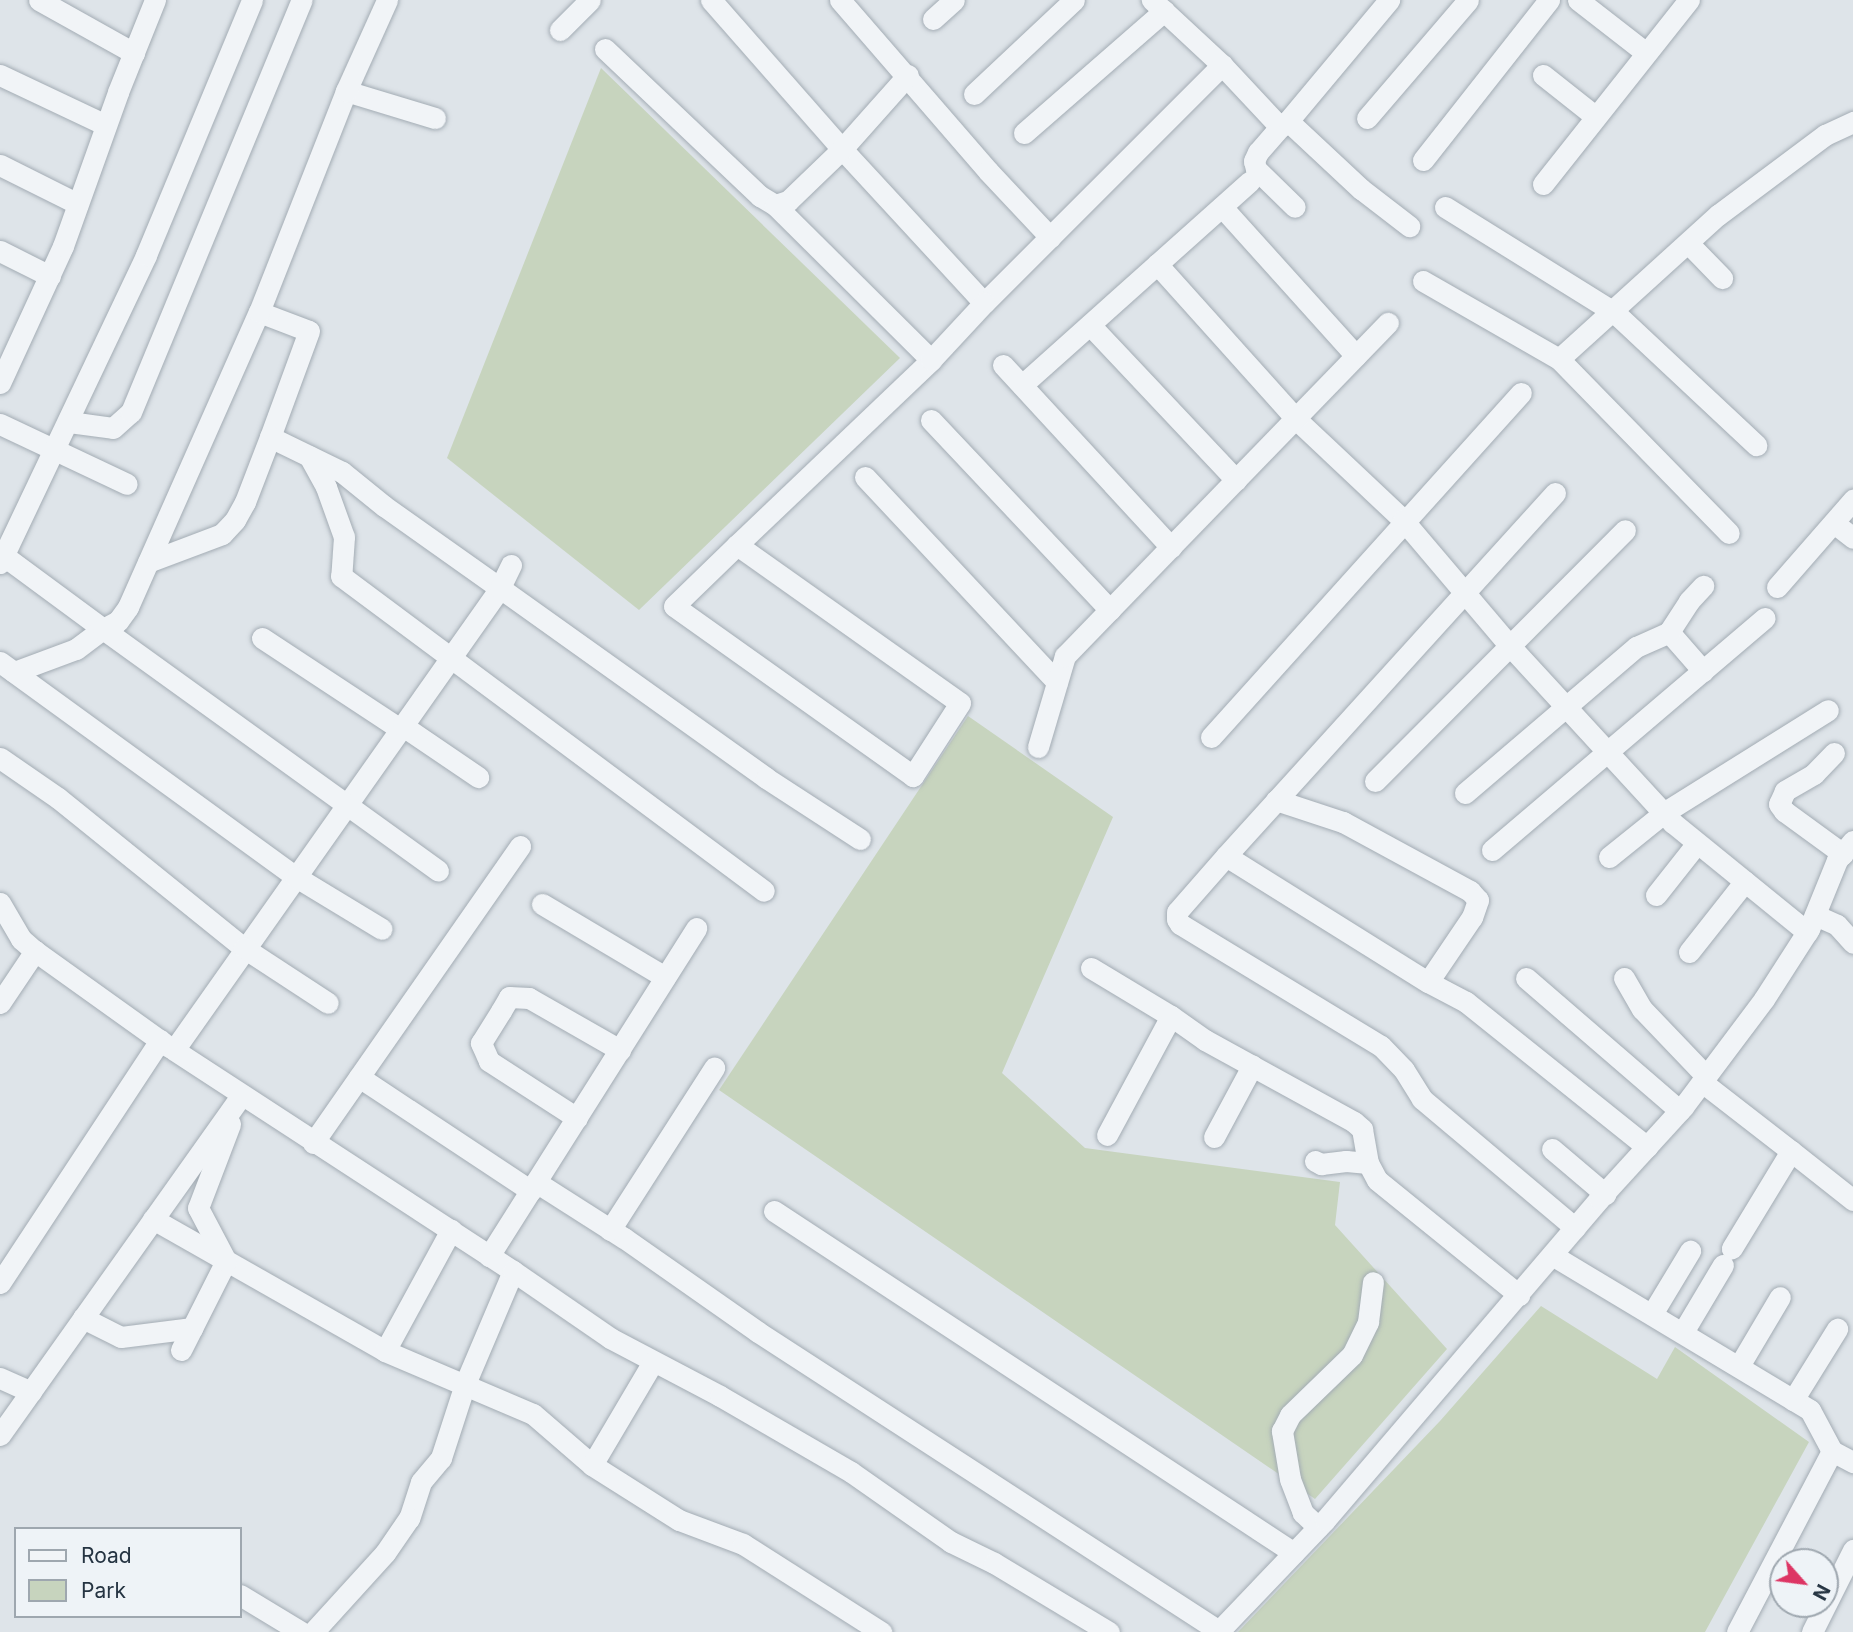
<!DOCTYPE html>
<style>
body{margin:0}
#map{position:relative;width:1853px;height:1632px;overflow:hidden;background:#dee4e9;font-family:Inter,sans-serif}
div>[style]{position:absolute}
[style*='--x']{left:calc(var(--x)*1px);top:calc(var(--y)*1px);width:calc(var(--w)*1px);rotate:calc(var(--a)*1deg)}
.green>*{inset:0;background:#c7d4be}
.roads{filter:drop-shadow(0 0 2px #a3acb4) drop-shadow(0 0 2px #a3acb4)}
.minor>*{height:21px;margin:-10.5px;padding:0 10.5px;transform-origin:10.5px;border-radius:10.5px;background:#f1f4f7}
span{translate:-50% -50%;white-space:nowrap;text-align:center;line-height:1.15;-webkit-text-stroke:5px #eef3f7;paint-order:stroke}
.legend{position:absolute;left:14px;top:1527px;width:228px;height:91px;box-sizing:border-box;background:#eef3f7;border:2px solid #9ea7af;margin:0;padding:9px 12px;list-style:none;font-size:21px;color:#253442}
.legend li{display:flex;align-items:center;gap:14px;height:35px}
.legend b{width:35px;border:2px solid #9ea7af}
.north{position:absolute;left:1769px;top:1548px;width:70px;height:70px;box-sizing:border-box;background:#eef3f7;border:2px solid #9ea7af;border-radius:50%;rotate:118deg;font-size:19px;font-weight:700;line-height:28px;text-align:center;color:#253442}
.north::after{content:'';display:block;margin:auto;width:24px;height:32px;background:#dd3564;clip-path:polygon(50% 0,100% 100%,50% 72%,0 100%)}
</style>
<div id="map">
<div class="green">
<div style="clip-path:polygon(601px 68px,900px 358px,639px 610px,447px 458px)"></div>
<div style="clip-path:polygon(968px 716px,1113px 817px,1002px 1073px,1085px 1148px,1340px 1182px,1335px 1225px,1447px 1349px,1315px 1499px,719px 1090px)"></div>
<div style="clip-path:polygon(1541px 1306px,1657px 1379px,1675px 1347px,1809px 1442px,1705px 1632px,1238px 1632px,1440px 1421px)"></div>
</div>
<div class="roads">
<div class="minor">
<div style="--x:39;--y:0;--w:109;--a:29.2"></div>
<div style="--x:711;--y:0;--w:198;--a:48.7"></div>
<div style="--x:842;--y:149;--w:209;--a:47.3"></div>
<div style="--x:984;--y:303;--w:337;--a:-45"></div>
<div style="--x:1222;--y:65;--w:96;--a:-137.1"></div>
<div style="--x:840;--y:0;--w:226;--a:49.1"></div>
<div style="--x:988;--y:171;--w:91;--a:46.8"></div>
<div style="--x:1578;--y:0;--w:86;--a:37.9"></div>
<div style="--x:933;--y:19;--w:28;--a:-42"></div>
<div style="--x:560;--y:30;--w:42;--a:-45"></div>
<div style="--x:605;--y:49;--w:214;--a:43.5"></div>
<div style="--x:760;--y:196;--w:17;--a:31"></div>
<div style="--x:775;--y:205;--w:14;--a:-17"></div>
<div style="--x:788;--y:201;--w:75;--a:-43.9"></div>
<div style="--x:842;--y:149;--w:99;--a:-48.3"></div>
<div style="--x:1222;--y:65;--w:85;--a:46.9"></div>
<div style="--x:1280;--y:127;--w:33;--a:131"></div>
<div style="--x:1258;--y:152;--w:10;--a:114"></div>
<div style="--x:1254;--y:161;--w:8;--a:76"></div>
<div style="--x:1256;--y:169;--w:54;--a:44.3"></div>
<div style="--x:0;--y:75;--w:117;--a:25.3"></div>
<div style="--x:1543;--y:75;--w:66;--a:38.3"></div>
<div style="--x:346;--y:91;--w:93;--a:16.9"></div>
<div style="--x:974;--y:94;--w:137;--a:-43.2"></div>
<div style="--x:1367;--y:118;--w:155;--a:-49.4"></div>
<div style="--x:1288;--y:121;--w:100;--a:43"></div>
<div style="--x:1361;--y:189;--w:61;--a:37.6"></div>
<div style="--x:1280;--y:127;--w:10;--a:-37"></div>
<div style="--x:1288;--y:121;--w:158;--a:-50.1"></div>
<div style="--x:1024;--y:133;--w:186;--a:-41.1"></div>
<div style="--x:1423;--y:160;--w:204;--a:-51.8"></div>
<div style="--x:0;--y:165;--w:87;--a:26.6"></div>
<div style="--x:1543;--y:184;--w:235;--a:-51.6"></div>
<div style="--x:775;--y:205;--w:220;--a:44.8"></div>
<div style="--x:1222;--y:207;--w:200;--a:48"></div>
<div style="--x:1445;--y:207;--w:199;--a:31.9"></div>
<div style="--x:1614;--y:312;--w:195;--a:43.1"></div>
<div style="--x:1688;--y:243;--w:49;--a:45.8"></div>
<div style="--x:0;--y:251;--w:56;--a:26.6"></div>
<div style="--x:1157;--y:264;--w:208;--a:48.1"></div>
<div style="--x:1296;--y:419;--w:147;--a:43.3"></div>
<div style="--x:1403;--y:520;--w:165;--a:49.7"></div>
<div style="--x:1510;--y:646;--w:241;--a:47.4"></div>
<div style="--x:1673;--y:823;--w:173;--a:39.1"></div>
<div style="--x:1423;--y:281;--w:157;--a:29.8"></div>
<div style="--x:1559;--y:359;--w:243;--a:45.7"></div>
<div style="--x:259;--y:312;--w:53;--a:20.8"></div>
<div style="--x:309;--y:331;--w:113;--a:110.2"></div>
<div style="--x:270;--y:437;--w:80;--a:25.9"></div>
<div style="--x:342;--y:472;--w:54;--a:39"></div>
<div style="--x:384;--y:506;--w:142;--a:35.3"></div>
<div style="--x:500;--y:588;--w:565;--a:125.21"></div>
<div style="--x:174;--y:1050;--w:405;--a:33.1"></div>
<div style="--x:513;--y:1271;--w:123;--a:113"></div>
<div style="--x:465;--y:1384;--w:78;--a:108"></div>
<div style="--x:441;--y:1458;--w:31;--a:130"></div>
<div style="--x:421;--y:1482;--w:38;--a:108"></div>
<div style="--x:409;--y:1518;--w:42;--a:124.4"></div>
<div style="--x:385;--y:1553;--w:107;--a:132.3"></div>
<div style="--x:1090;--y:325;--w:213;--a:46.7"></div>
<div style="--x:1559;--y:359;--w:215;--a:-42.2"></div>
<div style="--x:1718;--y:215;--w:134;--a:-36.8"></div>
<div style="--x:1825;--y:135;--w:31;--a:-25"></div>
<div style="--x:1003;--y:365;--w:248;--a:47.3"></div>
<div style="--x:0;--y:383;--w:151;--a:-65.3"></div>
<div style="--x:63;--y:246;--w:164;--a:-70.3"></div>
<div style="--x:118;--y:92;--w:99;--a:-68.1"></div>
<div style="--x:1022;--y:385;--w:305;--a:-41.8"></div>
<div style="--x:931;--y:420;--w:261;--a:46.7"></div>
<div style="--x:69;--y:422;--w:44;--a:7.8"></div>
<div style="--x:113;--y:428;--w:24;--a:-42"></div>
<div style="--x:131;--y:412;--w:446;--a:-67.5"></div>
<div style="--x:0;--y:424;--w:140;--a:25.3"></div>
<div style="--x:309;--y:456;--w:35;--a:61"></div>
<div style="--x:326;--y:487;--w:53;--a:70.2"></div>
<div style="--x:344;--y:537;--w:39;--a:94"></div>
<div style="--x:341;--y:576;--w:527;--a:36.67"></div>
<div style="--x:865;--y:477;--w:281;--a:46.9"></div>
<div style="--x:1555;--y:493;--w:490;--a:132.2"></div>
<div style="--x:1226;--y:856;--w:74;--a:131.2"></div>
<div style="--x:1177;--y:912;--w:7;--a:90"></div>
<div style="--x:1177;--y:919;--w:6;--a:59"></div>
<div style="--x:1180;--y:924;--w:235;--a:31.3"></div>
<div style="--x:1381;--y:1046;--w:33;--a:46"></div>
<div style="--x:1404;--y:1070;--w:34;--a:58"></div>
<div style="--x:1422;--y:1099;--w:200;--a:40.1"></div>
<div style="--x:1834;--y:523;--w:24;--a:38"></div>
<div style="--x:737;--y:545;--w:273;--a:35.3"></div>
<div style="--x:960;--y:703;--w:87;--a:122.8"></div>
<div style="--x:913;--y:776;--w:293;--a:-144.6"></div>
<div style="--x:674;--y:606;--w:88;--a:-44.1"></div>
<div style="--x:737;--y:545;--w:268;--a:-43.6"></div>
<div style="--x:931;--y:360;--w:78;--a:-47.1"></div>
<div style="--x:0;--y:553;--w:128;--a:36.4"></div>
<div style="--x:103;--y:629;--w:17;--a:-28"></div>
<div style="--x:118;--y:621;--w:17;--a:-54"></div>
<div style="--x:128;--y:607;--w:323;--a:-66.1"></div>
<div style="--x:259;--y:312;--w:238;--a:-68.5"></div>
<div style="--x:346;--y:91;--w:100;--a:-65.7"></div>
<div style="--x:148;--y:562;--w:79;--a:-20.7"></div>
<div style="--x:222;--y:534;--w:19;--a:-47"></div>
<div style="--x:235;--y:520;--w:21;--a:-61"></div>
<div style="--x:245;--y:502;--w:70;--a:-69"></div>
<div style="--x:0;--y:563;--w:341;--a:-64.6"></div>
<div style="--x:146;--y:255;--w:276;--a:-67.4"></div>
<div style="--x:511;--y:565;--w:25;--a:116"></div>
<div style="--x:500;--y:588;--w:327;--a:35.5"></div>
<div style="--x:766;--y:778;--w:112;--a:33"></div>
<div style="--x:1777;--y:587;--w:116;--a:-48.9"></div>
<div style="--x:1669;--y:632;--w:52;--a:48.9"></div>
<div style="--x:262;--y:638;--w:165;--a:33.4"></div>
<div style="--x:0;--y:662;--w:366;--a:36"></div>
<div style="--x:296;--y:877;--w:100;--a:31.2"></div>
<div style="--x:14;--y:672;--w:66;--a:-20.4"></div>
<div style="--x:76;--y:649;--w:34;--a:-37"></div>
<div style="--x:103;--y:629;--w:413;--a:35.8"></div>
<div style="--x:403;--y:726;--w:91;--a:34.2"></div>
<div style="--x:1211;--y:737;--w:463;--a:-48"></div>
<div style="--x:1038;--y:747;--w:95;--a:-73.5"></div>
<div style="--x:1065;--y:656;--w:464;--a:-45.9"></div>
<div style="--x:1834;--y:753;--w:29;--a:134"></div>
<div style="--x:1814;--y:774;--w:34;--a:150"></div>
<div style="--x:1785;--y:791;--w:14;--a:115"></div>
<div style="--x:1779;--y:804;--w:9;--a:54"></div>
<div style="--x:1784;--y:811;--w:73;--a:36.1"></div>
<div style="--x:0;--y:758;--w:70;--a:34.6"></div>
<div style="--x:58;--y:798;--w:239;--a:38.9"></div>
<div style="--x:244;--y:948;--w:100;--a:33.2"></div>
<div style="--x:1375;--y:781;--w:354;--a:-45.1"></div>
<div style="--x:1465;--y:793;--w:225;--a:-40.5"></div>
<div style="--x:1636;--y:647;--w:36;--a:-24"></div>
<div style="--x:1669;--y:632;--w:37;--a:-57"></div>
<div style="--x:1689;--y:601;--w:21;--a:-47"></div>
<div style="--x:1276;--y:800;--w:71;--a:18.2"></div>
<div style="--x:1343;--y:822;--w:145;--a:28.5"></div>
<div style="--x:1470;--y:891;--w:12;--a:48"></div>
<div style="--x:1478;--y:900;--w:18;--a:109"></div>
<div style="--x:1472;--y:917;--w:78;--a:124.1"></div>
<div style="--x:1492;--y:850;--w:358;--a:-40.4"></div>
<div style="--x:1226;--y:856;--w:238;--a:32"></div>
<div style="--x:1428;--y:982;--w:43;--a:27.8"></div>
<div style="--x:1466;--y:1002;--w:232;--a:38.7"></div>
<div style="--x:1609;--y:857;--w:72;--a:-38.8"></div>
<div style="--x:1665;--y:812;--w:192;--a:-32"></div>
<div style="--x:1656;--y:895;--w:66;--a:-51.7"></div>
<div style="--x:0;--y:903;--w:42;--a:59.7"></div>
<div style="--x:21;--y:939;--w:18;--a:41"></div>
<div style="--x:35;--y:951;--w:165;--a:35.6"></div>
<div style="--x:542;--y:904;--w:143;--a:30.7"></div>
<div style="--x:1815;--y:915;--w:24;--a:24"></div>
<div style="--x:1837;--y:925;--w:24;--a:48"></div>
<div style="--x:1689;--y:952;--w:90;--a:-51.7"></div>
<div style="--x:1091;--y:968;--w:93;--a:31"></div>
<div style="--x:1171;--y:1016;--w:135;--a:118.3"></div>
<div style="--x:1526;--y:978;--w:203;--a:40.8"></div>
<div style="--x:1624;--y:978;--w:36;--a:60"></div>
<div style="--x:1642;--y:1009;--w:93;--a:46.3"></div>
<div style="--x:0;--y:1003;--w:63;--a:-56.1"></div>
<div style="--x:1171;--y:1016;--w:42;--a:35.2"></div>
<div style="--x:1205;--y:1040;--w:170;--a:28.8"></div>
<div style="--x:1354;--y:1122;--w:11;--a:41"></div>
<div style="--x:1362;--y:1129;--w:35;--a:80"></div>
<div style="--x:1368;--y:1163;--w:19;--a:62"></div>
<div style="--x:1377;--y:1180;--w:183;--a:39"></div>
<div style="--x:359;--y:1077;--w:206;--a:33.5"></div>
<div style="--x:1702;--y:1082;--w:113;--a:37.8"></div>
<div style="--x:1791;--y:1151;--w:114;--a:121.3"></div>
<div style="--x:577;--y:1118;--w:105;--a:-147.1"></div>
<div style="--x:489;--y:1061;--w:20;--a:-114"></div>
<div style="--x:481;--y:1043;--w:38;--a:-58"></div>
<div style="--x:501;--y:1011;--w:16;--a:-60"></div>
<div style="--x:509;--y:997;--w:20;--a:3"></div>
<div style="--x:529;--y:998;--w:105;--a:29.7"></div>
<div style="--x:1214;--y:1137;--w:81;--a:-61.8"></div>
<div style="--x:313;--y:1143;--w:362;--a:-55.1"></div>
<div style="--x:1552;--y:1149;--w:70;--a:40.3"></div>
<div style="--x:1791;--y:1151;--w:79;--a:38.3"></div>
<div style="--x:1315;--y:1161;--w:7;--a:27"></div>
<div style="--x:1321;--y:1164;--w:25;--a:-7"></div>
<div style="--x:1346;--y:1161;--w:22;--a:5"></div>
<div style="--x:536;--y:1182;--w:104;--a:32.5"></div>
<div style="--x:624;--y:1238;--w:164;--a:35"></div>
<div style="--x:758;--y:1332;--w:549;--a:32.97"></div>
<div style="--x:774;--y:1211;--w:622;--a:33.33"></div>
<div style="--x:153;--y:1219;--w:267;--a:29.6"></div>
<div style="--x:385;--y:1351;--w:161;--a:23.1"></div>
<div style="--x:533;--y:1414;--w:78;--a:40.8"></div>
<div style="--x:592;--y:1465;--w:103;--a:32.3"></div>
<div style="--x:679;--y:1520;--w:68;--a:20.6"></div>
<div style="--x:743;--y:1544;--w:164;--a:32.5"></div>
<div style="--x:610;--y:1230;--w:193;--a:-57.3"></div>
<div style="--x:1552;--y:1255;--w:301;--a:31"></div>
<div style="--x:1810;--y:1410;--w:47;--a:61.8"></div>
<div style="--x:1832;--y:1451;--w:24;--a:28"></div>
<div style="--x:489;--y:1256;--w:388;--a:-57.7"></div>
<div style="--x:513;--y:1271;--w:118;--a:34.6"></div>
<div style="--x:610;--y:1338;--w:124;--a:27.8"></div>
<div style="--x:720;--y:1396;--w:151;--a:30.1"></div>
<div style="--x:851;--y:1472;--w:122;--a:35"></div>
<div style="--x:951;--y:1542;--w:48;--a:26"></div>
<div style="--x:994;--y:1563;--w:134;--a:31"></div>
<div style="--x:0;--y:1283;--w:291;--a:-56.6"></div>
<div style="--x:1652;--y:1314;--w:74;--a:-58.9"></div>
<div style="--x:83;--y:1318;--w:42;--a:26.6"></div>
<div style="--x:121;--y:1337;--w:72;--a:-7.2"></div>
<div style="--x:1683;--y:1332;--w:78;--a:-59.2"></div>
<div style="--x:181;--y:1350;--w:100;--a:-63.2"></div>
<div style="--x:226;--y:1261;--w:60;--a:-117.8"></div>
<div style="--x:198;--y:1208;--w:90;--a:-69.1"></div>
<div style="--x:385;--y:1351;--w:138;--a:-61.4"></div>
<div style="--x:1739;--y:1366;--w:80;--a:-59.3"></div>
<div style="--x:0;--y:1378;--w:34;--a:24"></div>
<div style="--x:1793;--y:1400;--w:84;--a:-58.2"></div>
<div style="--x:0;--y:1435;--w:416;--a:-54.6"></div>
<div style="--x:592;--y:1465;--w:120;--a:-59.4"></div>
<div style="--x:1318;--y:1527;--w:21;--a:-137"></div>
<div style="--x:1303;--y:1513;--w:36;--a:-111"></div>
<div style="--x:1290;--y:1479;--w:49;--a:-99.5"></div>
<div style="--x:1282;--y:1431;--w:18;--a:-63"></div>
<div style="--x:1290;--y:1415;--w:86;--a:-44.1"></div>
<div style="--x:1352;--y:1355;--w:37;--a:-64"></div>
<div style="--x:1368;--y:1322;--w:40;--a:-82.9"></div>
<div style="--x:240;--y:1595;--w:71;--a:31.2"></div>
<div style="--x:1218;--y:1632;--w:155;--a:-46.3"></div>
<div style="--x:1325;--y:1520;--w:422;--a:-49.5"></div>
<div style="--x:1599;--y:1199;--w:125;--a:-47.6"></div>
<div style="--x:1683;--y:1107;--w:135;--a:-53.1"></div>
<div style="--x:1764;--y:999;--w:83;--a:-57.3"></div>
<div style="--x:1809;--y:929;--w:74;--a:-67.9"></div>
<div style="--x:1837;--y:860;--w:25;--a:-50"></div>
<div style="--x:1737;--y:1632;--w:204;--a:-62.3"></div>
<div style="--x:1812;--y:1632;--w:92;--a:-63.4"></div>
</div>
</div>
<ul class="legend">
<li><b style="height:9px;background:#f1f4f7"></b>Road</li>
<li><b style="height:19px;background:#c7d4be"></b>Park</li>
</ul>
<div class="north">N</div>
</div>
